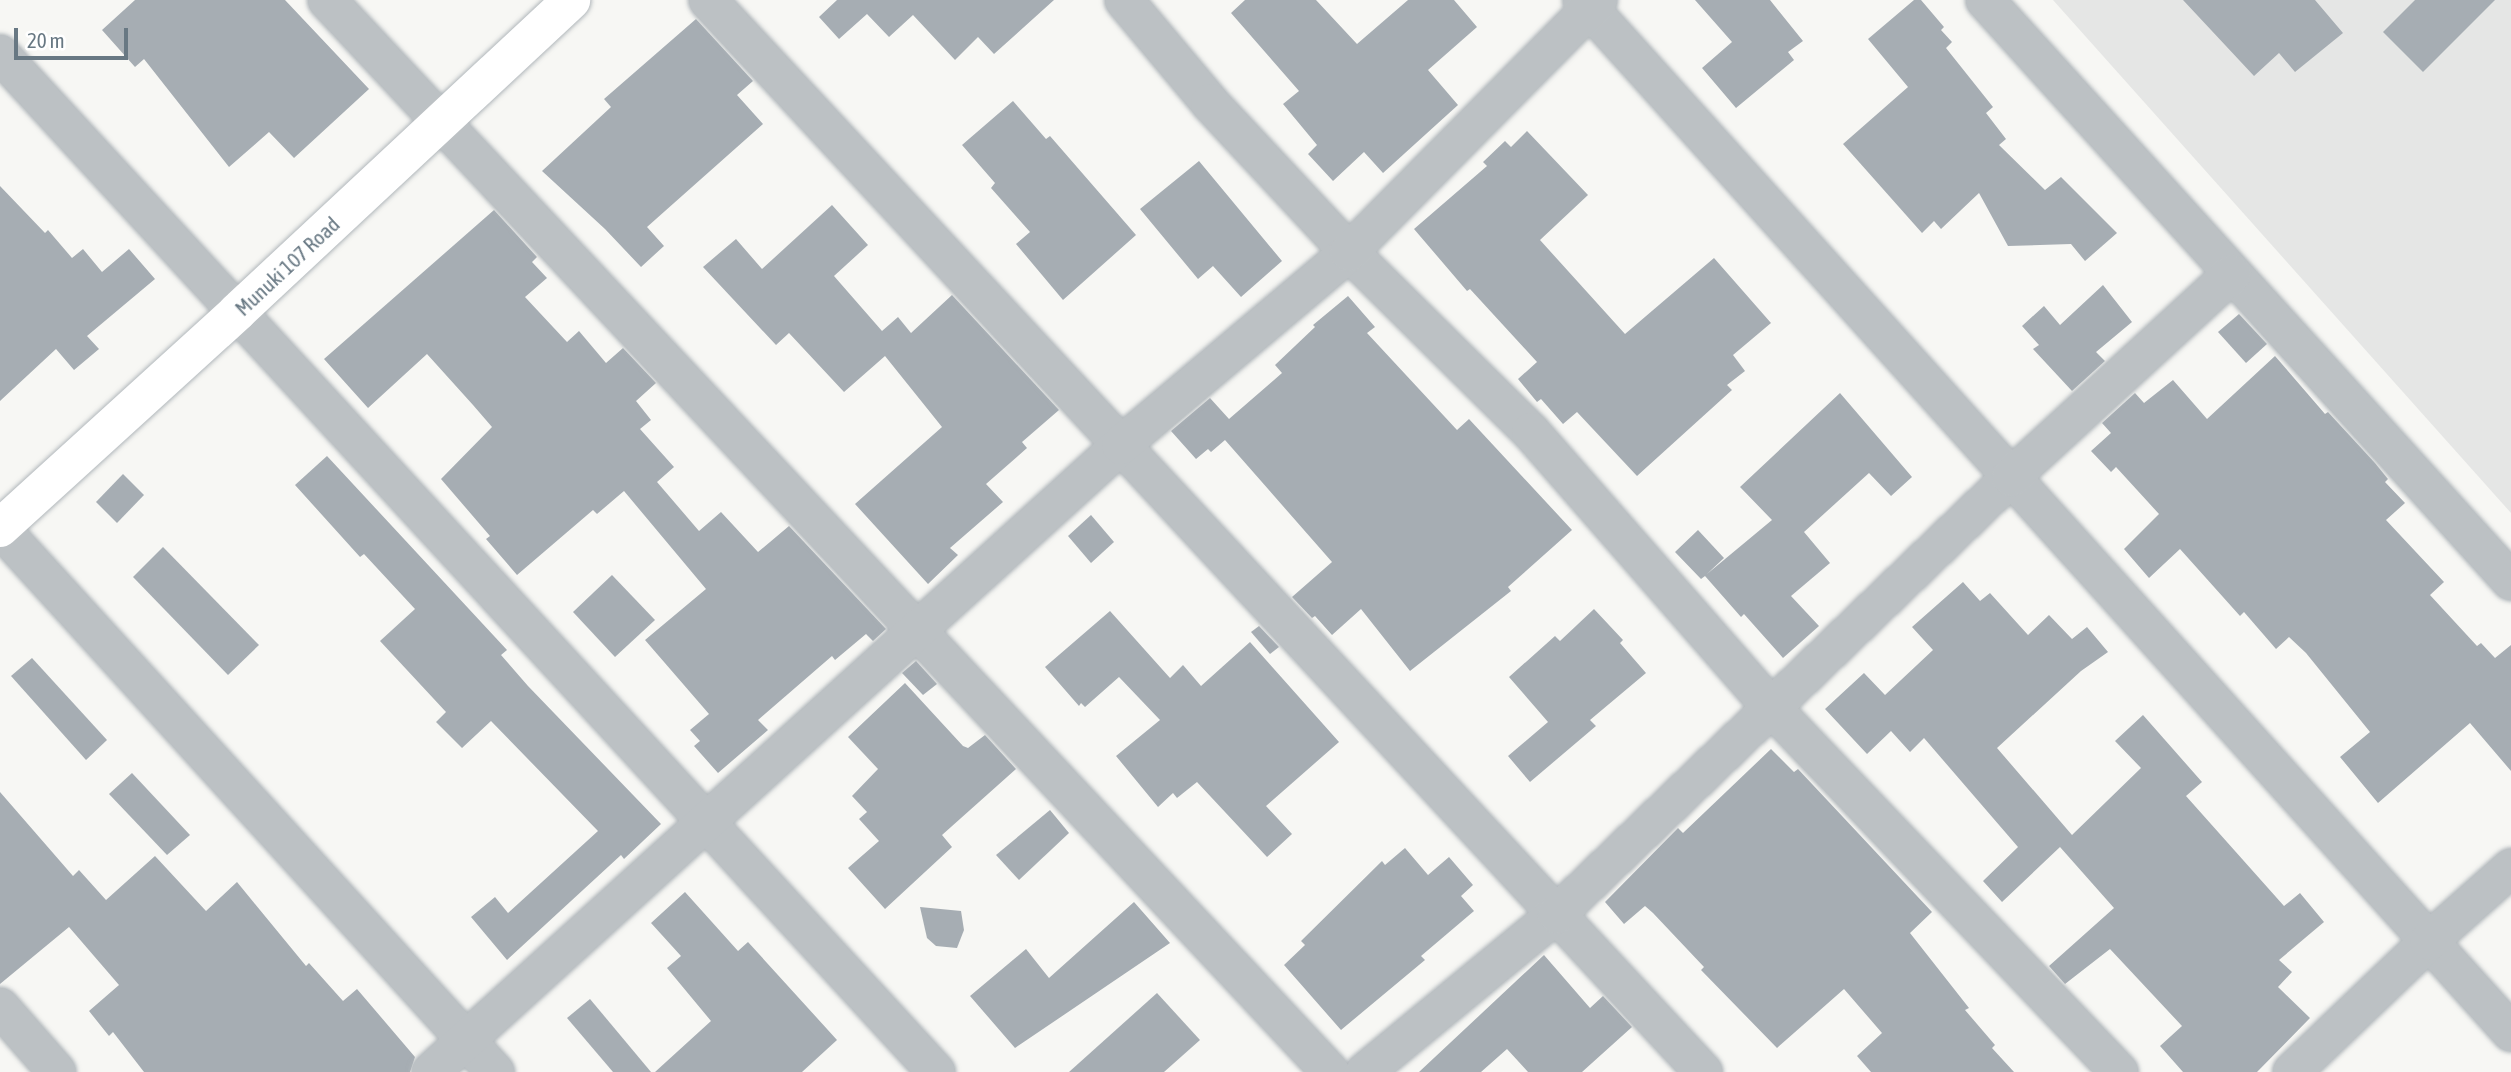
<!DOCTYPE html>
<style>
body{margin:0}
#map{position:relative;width:2511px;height:1072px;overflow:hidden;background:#f7f7f4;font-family:"Asap Condensed",sans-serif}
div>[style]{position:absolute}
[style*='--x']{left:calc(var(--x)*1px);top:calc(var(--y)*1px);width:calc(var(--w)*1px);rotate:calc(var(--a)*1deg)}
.built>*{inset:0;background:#e5e6e5}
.building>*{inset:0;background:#a6adb3}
.roads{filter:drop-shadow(0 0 2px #b1b7bb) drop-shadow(0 0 2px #b1b7bb)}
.street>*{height:38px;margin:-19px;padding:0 19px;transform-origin:19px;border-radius:19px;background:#bcc1c4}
.secondary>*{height:38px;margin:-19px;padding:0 19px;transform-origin:19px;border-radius:19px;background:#fff}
span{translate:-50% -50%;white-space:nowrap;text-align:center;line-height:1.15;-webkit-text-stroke:7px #fff;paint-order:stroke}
.street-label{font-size:21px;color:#687883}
.scale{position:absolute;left:14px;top:28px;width:114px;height:32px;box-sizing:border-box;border:4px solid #687883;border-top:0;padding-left:9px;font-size:21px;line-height:24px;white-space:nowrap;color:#687883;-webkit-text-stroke:5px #fff;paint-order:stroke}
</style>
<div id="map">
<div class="built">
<div style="clip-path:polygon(2053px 0,2511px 0,2511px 513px)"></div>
</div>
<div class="building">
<div style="clip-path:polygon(135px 0,285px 0,369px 89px,294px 158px,269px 132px,229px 167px,144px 59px,135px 67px,102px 30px)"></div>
<div style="clip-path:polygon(837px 0,1054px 0,994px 54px,978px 37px,955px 60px,913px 15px,889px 37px,867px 14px,839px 39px,819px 17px)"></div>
<div style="clip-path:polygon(1245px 0,1316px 0,1357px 44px,1408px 0,1454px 0,1477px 27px,1428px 70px,1458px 105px,1383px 173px,1364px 152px,1333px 181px,1308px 154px,1317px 145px,1283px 104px,1299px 91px,1231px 13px)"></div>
<div style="clip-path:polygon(1695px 0,1770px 0,1803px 41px,1788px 52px,1794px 60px,1736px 108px,1702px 68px,1732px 42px)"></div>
<div style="clip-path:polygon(1914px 0,1921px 0,1944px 27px,1941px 30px,1952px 42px,1946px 48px,1993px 107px,1986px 113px,2006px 139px,1999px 145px,2045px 190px,2061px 177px,2117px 233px,2085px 261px,2071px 244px,2008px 246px,1979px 193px,1941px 229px,1934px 221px,1922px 233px,1843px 144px,1908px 87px,1868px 39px)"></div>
<div style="clip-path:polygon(2183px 0,2315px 0,2343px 33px,2295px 72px,2279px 53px,2254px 76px)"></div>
<div style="clip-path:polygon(2415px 0,2495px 0,2423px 72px,2383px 32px)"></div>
<div style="clip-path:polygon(696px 19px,753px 81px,737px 95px,763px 124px,647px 227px,664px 246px,641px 267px,605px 229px,542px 171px,611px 107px,604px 99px)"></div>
<div style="clip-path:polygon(1013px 101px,1046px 139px,1050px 136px,1136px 235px,1063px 300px,1016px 244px,1030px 232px,991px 188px,995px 183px,962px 145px)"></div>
<div style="clip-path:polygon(1527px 131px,1588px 195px,1540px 240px,1625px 334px,1714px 258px,1771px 323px,1733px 355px,1745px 371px,1727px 385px,1732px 390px,1637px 476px,1577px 412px,1563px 424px,1541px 399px,1537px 402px,1518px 379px,1537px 362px,1470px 289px,1467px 291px,1414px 229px,1487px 166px,1483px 162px,1505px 141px,1511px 147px)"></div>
<div style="clip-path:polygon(1199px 161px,1282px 261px,1241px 297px,1213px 266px,1198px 279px,1140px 209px)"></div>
<div style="clip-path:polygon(0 186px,45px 233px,48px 230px,72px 258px,83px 249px,102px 272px,129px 249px,155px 279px,87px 336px,99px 349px,74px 370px,56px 349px,0 401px)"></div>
<div style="clip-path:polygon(832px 205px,868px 245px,834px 276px,882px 331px,898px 317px,911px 333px,952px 295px,1059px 410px,1022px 442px,1027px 448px,986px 484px,1003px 502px,950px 548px,958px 555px,928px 584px,855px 504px,942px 427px,885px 356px,844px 392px,789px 333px,776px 345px,703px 267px,736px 239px,762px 269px)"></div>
<div style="clip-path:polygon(494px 210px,537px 257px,532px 262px,547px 278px,525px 297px,567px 342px,579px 331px,606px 363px,623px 348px,656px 383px,636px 401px,651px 420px,640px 429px,674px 467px,657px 482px,699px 531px,721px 512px,758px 552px,789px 526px,886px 629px,873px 641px,866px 634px,835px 660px,832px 656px,758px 720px,768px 730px,718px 773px,694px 746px,700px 741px,690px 730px,709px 714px,645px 640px,706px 589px,624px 491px,597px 514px,593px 510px,517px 575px,486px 539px,490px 536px,441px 479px,492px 427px,473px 405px,427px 354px,368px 408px,324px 359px)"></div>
<div style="clip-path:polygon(2103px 285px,2132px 322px,2096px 352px,2105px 361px,2072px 391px,2033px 349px,2039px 345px,2022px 326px,2044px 306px,2060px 325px)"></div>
<div style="clip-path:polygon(1348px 296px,1375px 327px,1367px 333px,1457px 430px,1469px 419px,1572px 530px,1508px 587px,1511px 591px,1410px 671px,1361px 609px,1332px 635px,1315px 616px,1312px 618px,1292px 597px,1332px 562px,1225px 440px,1211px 452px,1208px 449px,1196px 459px,1171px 431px,1210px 398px,1229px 419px,1282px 373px,1275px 365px,1315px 327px,1313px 325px)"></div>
<div style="clip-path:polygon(2239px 314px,2267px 344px,2246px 363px,2218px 332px)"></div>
<div style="clip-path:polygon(2275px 356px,2325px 414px,2328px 412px,2375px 463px,2388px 479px,2385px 482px,2405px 503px,2386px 520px,2444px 582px,2430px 595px,2477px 646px,2481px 643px,2495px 658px,2511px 645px,2511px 771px,2470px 723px,2378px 803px,2340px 757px,2370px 732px,2306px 653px,2289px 637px,2276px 649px,2244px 612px,2240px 616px,2180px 549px,2149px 578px,2124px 549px,2159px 514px,2116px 467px,2111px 472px,2091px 451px,2111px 433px,2102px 423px,2135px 393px,2144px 403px,2173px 380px,2207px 419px)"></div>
<div style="clip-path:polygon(1840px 393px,1912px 477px,1891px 496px,1869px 473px,1804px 532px,1830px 563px,1791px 596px,1819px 626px,1783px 658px,1744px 614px,1741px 617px,1705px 576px,1701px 579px,1675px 552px,1698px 530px,1724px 558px,1707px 574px,1772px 520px,1740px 487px)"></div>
<div style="clip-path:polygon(327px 456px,507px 650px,501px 655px,528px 686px,661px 824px,624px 859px,621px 855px,507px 960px,471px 917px,495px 897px,508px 913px,598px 831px,491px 721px,462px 748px,436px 722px,446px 712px,380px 641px,415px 609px,364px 554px,360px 557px,295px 485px)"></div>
<div style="clip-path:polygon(123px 474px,144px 495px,117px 523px,96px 502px)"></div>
<div style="clip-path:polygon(1091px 515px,1114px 542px,1091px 563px,1068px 536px)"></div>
<div style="clip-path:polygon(163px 547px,259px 645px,228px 675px,133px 577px)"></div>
<div style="clip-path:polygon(612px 575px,655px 620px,615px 657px,573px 612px)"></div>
<div style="clip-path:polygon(1963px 582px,1980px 601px,1990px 593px,2028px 635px,2049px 615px,2072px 639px,2087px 627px,2108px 652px,2081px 671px,1997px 748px,2072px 835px,2141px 768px,2115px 741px,2143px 715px,2202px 782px,2186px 796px,2284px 906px,2300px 893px,2324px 922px,2279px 960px,2292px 972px,2278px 987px,2310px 1018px,2257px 1072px,2183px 1072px,2160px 1046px,2182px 1026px,2110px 949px,2065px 984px,2049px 966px,2114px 908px,2060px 847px,2002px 902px,1983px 881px,2018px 847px,1924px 738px,1910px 752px,1891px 731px,1867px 754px,1825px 709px,1864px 673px,1885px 695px,1933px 650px,1912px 627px)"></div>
<div style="clip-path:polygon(1594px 609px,1623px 640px,1620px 643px,1646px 673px,1590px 720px,1596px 726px,1530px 782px,1508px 756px,1548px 722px,1509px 677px,1555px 636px,1560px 641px)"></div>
<div style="clip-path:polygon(1110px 611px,1170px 678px,1183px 665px,1201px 686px,1250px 642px,1339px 742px,1266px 806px,1292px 834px,1267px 857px,1197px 782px,1177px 798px,1173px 793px,1158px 807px,1116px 756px,1160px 720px,1119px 677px,1085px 707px,1081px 703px,1079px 706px,1045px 667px)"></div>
<div style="clip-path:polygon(1259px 626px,1279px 647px,1270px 654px,1251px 632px)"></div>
<div style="clip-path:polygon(32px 658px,107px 740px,86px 760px,11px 676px)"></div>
<div style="clip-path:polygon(916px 661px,937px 684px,923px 695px,902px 673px)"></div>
<div style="clip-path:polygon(905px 683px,963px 746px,968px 748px,985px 735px,1016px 769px,942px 835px,952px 847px,885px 909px,848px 868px,879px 841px,859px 819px,867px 812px,852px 796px,878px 769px,848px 737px)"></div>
<div style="clip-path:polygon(1771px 749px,1794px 772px,1798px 769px,1932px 912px,1910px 933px,1969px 1008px,1965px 1010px,1995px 1045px,1992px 1048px,2014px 1072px,1871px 1072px,1857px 1056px,1882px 1033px,1844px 989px,1777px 1048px,1701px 970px,1704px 967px,1653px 913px,1645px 906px,1624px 924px,1605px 902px,1678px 828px,1683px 833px)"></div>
<div style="clip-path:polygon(132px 773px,190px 835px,167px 855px,109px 794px)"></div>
<div style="clip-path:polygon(0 792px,73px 876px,79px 870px,106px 900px,155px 856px,206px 911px,237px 882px,306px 966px,309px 963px,343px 1001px,357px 989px,415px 1057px,410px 1072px,144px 1072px,113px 1032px,109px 1036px,89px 1011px,119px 985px,69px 927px,0 984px)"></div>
<div style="clip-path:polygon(1050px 810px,1069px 833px,1019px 880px,996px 855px)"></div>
<div style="clip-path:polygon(1405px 848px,1428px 875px,1449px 857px,1473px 885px,1461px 896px,1474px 911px,1421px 956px,1425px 960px,1341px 1030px,1284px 965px,1305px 945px,1301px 941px,1382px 861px,1385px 865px)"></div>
<div style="clip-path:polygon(685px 892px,738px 951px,748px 942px,837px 1040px,802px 1072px,655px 1072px,711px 1021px,667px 968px,681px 956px,651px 923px)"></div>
<div style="clip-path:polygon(1134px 902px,1170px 943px,1015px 1048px,970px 996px,1026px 949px,1049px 978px)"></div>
<div style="clip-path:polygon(920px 907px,961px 911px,964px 930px,957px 948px,936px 946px,927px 938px)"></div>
<div style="clip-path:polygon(1544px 955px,1590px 1008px,1603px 996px,1632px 1027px,1582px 1072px,1528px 1072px,1507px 1049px,1481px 1072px,1419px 1072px)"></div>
<div style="clip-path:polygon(1157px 993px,1200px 1040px,1164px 1072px,1069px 1072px)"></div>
<div style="clip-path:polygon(590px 999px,651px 1072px,613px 1072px,567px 1018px)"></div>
</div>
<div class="roads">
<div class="street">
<div style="--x:327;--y:0;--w:1468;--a:46.9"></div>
<div style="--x:708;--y:0;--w:1463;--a:47.13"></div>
<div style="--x:1124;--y:0;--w:134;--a:50.1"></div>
<div style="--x:1210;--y:103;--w:204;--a:47"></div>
<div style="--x:1349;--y:252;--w:256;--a:44.7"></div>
<div style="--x:1531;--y:432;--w:366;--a:48.9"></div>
<div style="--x:1772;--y:708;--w:503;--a:46.37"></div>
<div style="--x:1582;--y:0;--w:1389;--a:48.01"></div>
<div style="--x:1985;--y:0;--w:784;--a:47.84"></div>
<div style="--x:0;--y:54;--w:1383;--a:47.4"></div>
<div style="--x:0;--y:528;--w:736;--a:47.7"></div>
<div style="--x:0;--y:1007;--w:86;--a:48.8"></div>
<div style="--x:431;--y:1072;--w:932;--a:-42.26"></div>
<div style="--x:1121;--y:445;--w:299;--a:-40.2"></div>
<div style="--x:1349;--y:252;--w:354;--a:-45.3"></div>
<div style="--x:1365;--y:1072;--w:249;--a:-39.5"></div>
<div style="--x:1557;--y:914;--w:630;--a:-43.91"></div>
<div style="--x:2011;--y:477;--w:299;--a:-42.6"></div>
<div style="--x:2292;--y:1072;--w:190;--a:-43.7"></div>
<div style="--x:2429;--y:941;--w:110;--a:-41.7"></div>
</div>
<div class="secondary">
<div style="--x:0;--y:528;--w:321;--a:-42.3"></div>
<div style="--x:237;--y:312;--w:457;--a:-43"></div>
</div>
</div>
<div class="street-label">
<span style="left:287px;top:266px;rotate:-43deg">Munuki 107 Road</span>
</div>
<div class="scale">20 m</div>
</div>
